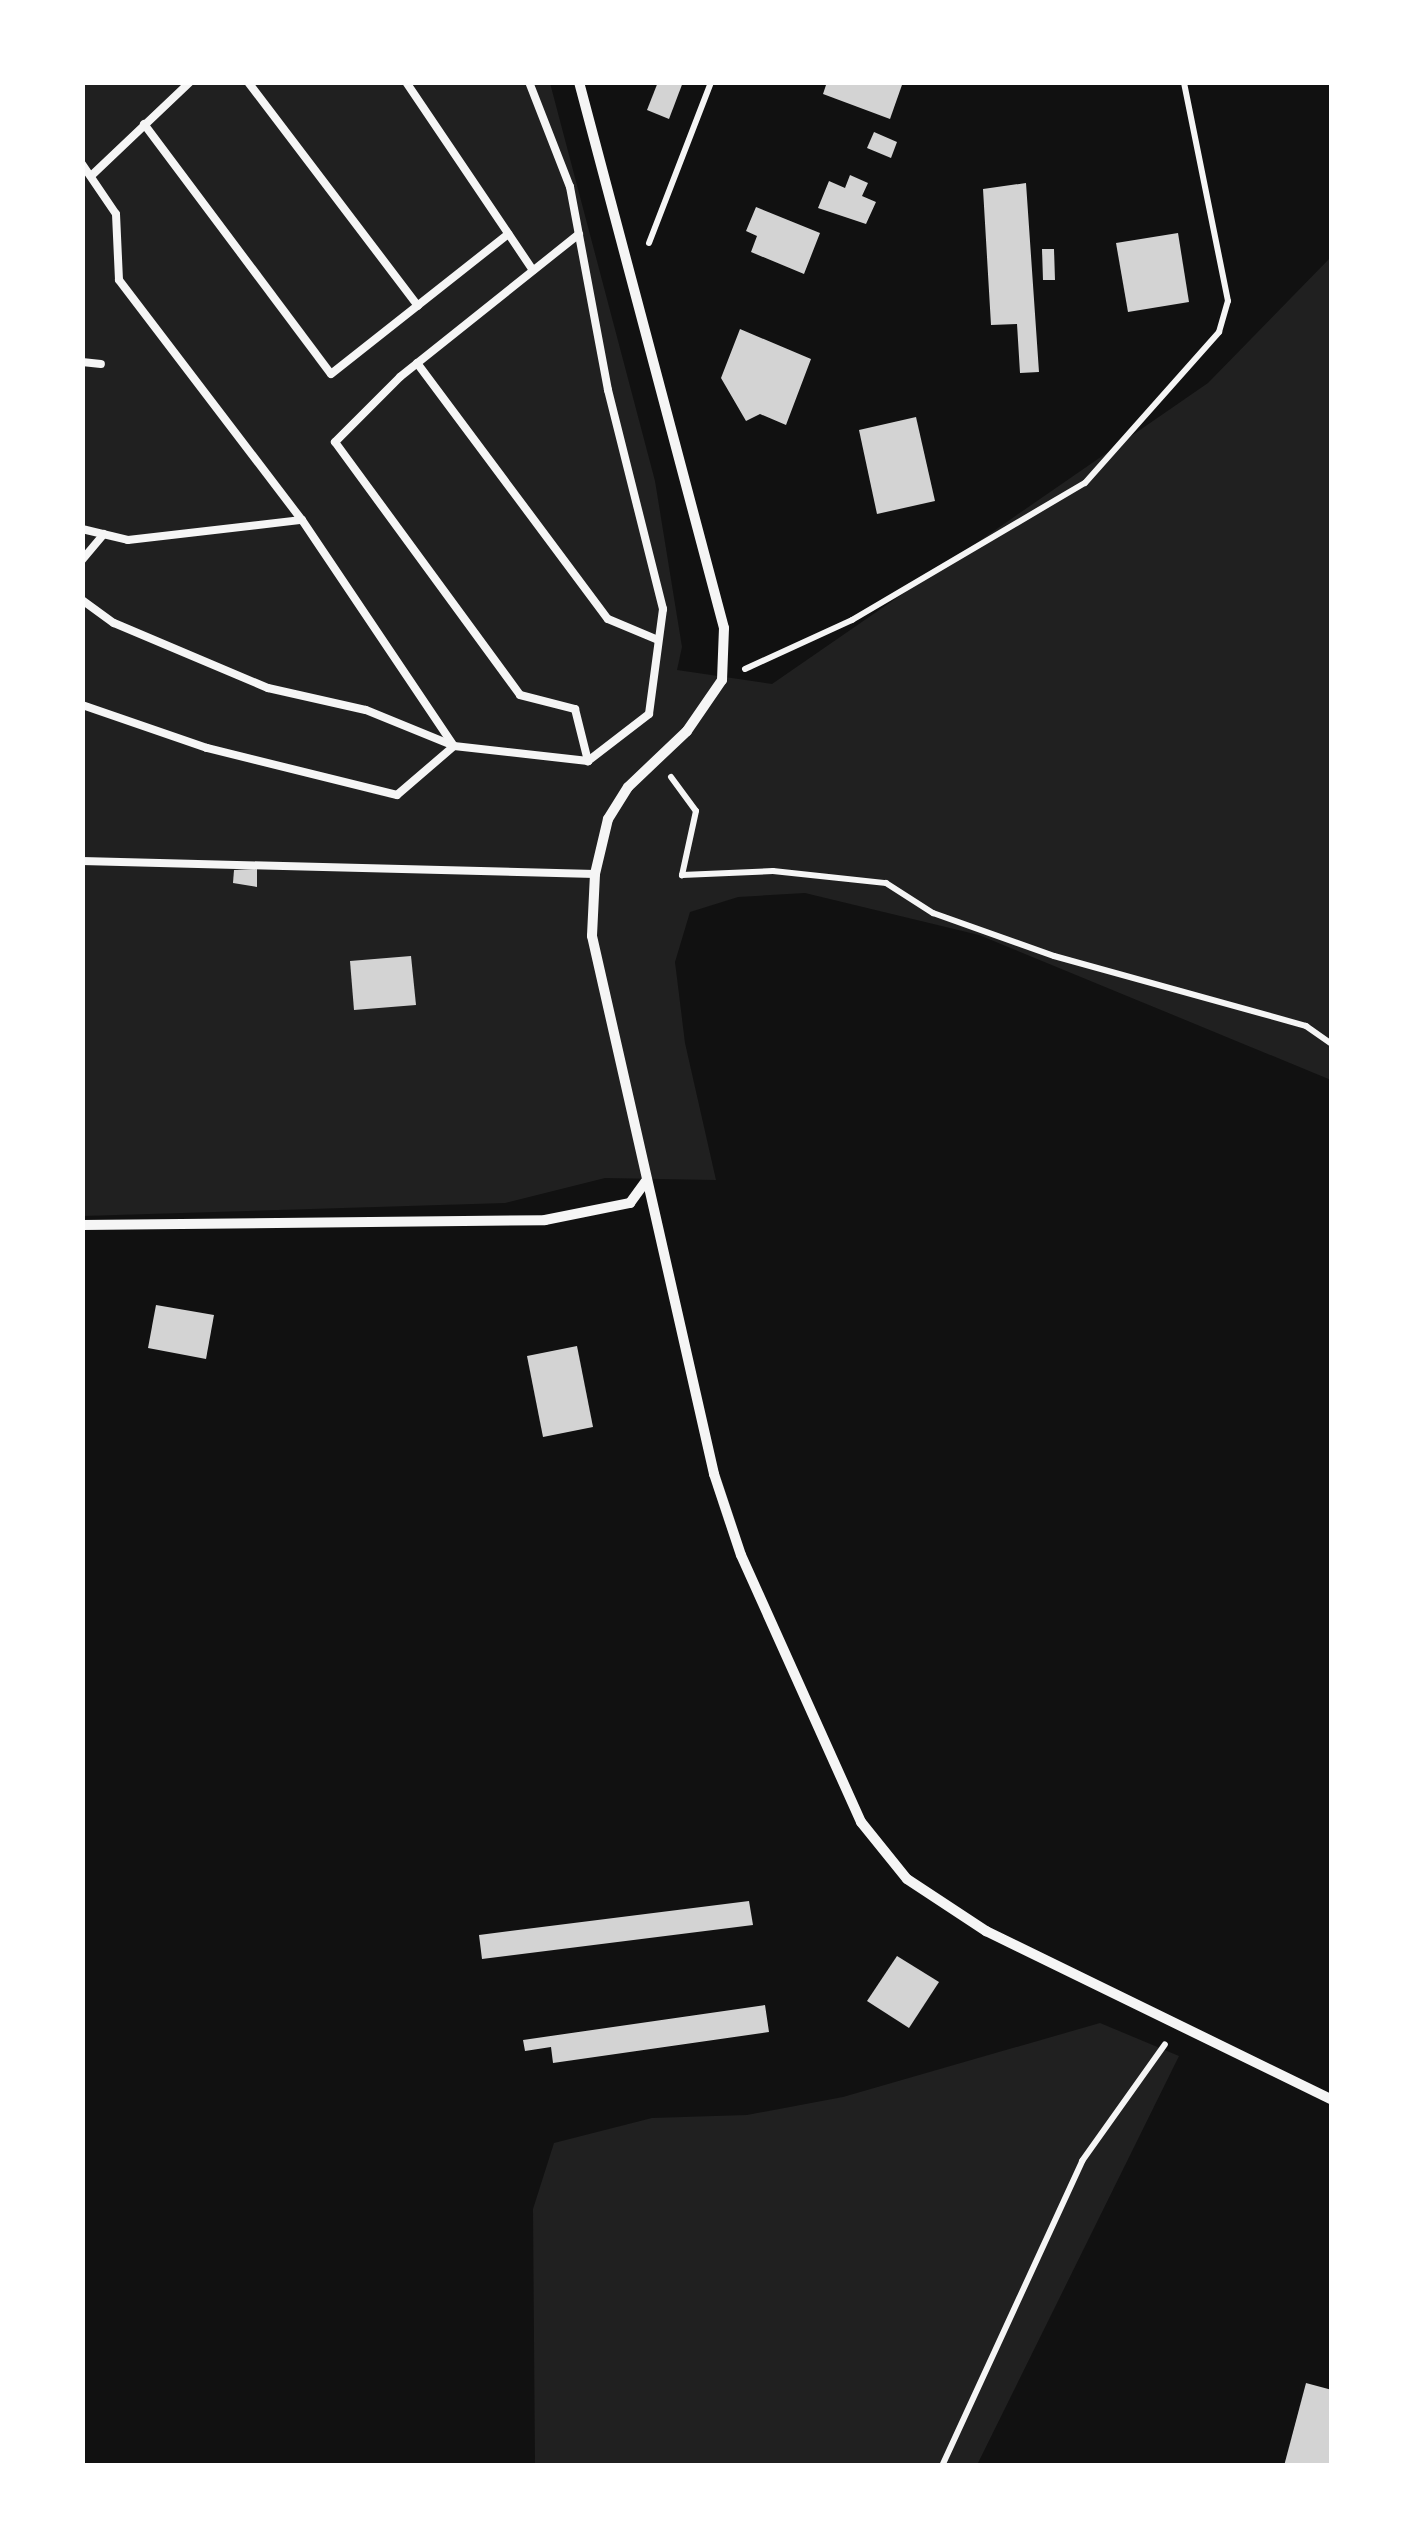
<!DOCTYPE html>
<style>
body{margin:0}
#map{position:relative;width:1414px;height:2548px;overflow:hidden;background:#111;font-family:"Asap Condensed",sans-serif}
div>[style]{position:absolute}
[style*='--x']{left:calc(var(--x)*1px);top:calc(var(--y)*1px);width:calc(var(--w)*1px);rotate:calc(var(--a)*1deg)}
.green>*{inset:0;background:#202020}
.building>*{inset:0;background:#d3d3d3}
.path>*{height:6px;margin:-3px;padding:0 3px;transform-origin:3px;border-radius:3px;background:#f5f5f5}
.service>*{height:8px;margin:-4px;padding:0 4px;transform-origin:4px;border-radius:4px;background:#f5f5f5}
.minor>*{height:10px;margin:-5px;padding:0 5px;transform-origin:5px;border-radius:5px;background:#f5f5f5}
span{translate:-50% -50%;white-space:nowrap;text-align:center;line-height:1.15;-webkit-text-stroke:10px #fff;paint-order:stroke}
.frame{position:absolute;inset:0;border:85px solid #fff;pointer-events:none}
</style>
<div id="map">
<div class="green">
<div style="clip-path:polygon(83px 83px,550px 83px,655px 481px,682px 647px,677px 670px,772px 684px,1208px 383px,1331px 257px,1331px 1080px,979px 935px,805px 893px,738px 897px,690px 912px,675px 962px,685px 1043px,716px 1180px,605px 1178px,505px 1203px,83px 1216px)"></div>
<div style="clip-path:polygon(1100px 2023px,1179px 2056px,977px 2465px,535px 2466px,533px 2209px,554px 2143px,652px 2118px,747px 2115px,843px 2097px)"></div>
</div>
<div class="building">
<div style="clip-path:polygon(658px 82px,683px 82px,669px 119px,647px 110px)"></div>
<div style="clip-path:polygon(827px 82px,903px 82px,890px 119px,823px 94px)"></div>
<div style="clip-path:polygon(874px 132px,897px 142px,891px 158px,867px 148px)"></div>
<div style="clip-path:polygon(850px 175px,868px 183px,862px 196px,876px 202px,866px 224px,818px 208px,829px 181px,845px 188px)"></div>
<div style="clip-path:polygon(1026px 183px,1039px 372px,1020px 373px,1017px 324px,991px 325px,983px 189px)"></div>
<div style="clip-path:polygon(756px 207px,820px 233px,804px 274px,751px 252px,757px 236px,746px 231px)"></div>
<div style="clip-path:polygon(1178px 233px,1189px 302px,1128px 312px,1116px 243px)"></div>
<div style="clip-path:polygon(1042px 249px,1054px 249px,1055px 280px,1043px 280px)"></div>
<div style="clip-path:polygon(740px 329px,811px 359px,786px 425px,760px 414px,746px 421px,721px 378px)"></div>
<div style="clip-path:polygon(916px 417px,935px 501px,877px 514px,859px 430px)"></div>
<div style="clip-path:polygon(257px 869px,257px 887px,233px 883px,234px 870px)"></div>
<div style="clip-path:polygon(411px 956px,416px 1005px,354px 1010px,350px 961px)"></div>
<div style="clip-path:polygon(156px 1305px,214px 1315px,206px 1359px,148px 1348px)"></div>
<div style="clip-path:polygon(577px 1346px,593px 1427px,543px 1437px,527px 1356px)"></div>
<div style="clip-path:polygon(749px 1901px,753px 1925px,482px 1959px,479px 1935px)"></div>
<div style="clip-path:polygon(897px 1956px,939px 1982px,909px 2028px,867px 2001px)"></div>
<div style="clip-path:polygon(765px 2005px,769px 2032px,553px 2063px,551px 2047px,525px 2051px,523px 2040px)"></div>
<div style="clip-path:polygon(1306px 2383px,1332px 2390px,1332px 2466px,1284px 2466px)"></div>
</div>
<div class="path">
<div style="--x:649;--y:243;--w:173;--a:-68.9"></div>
<div style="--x:745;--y:669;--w:118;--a:-24.6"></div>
<div style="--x:852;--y:620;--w:270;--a:-30.5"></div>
<div style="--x:1085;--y:483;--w:202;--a:-48.4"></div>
<div style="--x:1219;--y:332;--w:32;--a:-74"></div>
<div style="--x:1228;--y:301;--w:223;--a:-101.4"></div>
<div style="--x:671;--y:777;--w:42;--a:53.7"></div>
<div style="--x:696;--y:811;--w:66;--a:102.3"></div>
<div style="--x:682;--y:875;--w:91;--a:-2.5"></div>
<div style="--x:773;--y:871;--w:114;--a:6.1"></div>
<div style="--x:886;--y:883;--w:56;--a:32.6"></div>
<div style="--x:933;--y:913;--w:128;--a:19.6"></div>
<div style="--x:1054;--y:956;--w:262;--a:15.5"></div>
<div style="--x:1306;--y:1026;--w:32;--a:35"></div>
<div style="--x:942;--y:2466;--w:336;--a:-65.3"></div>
<div style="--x:1082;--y:2161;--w:143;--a:-54.6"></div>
</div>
<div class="service">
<div style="--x:248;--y:82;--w:281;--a:52.8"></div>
<div style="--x:406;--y:82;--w:227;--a:56"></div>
<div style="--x:144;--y:124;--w:312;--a:53.2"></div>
<div style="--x:331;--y:374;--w:226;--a:-38.3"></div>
<div style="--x:82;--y:164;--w:60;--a:55.8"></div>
<div style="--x:116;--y:214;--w:66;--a:87.4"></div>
<div style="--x:119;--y:280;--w:302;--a:52.7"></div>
<div style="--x:302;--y:520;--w:272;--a:56.1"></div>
<div style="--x:454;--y:746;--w:75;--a:139.3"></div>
<div style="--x:397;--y:795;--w:196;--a:-166.1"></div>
<div style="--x:207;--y:748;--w:132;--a:-161"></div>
<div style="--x:91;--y:176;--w:137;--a:-43.5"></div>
<div style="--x:579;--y:234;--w:229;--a:141.4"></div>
<div style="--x:400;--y:377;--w:92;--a:135"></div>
<div style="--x:335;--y:442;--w:313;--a:53.8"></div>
<div style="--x:520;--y:695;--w:57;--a:14.3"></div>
<div style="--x:575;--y:709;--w:54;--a:76"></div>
<div style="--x:82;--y:362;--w:19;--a:6"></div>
<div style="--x:417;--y:363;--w:319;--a:53.3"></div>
<div style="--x:608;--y:619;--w:54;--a:22.8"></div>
<div style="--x:82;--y:529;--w:47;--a:13.4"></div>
<div style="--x:128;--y:540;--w:175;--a:-6.6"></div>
<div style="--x:82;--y:560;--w:34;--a:-50"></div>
<div style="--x:82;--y:600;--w:39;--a:36"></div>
<div style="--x:114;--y:623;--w:167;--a:22.9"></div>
<div style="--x:268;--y:688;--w:100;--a:12.7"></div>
<div style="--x:366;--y:710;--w:95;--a:22.2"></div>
<div style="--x:454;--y:746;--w:135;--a:6.4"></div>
<div style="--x:588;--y:761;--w:77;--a:-37.6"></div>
<div style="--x:649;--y:714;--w:106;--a:-82.4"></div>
<div style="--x:663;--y:609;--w:226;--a:-104.1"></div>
<div style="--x:608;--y:390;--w:207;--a:-100.6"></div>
<div style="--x:570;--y:187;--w:113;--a:-111.3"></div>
<div style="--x:82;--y:861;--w:513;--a:1.45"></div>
</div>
<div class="minor">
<div style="--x:579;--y:82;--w:565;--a:75.13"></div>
<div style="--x:724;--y:628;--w:52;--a:92.2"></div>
<div style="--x:722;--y:680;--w:62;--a:124.5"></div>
<div style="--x:687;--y:731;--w:81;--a:136.5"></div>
<div style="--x:628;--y:787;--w:38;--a:122"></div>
<div style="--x:608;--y:819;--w:57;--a:103.3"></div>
<div style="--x:595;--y:874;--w:62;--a:92.8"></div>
<div style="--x:592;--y:936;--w:552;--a:77.22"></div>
<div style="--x:714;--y:1474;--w:85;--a:71.6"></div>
<div style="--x:741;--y:1555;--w:293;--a:65.8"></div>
<div style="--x:861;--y:1822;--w:73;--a:51.1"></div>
<div style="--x:907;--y:1879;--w:95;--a:33.4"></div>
<div style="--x:986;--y:1931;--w:385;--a:26"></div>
<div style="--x:82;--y:1225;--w:463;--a:-0.6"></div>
<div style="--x:545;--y:1220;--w:87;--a:-11.3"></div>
<div style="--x:630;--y:1203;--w:26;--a:-54"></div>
</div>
<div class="frame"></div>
</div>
